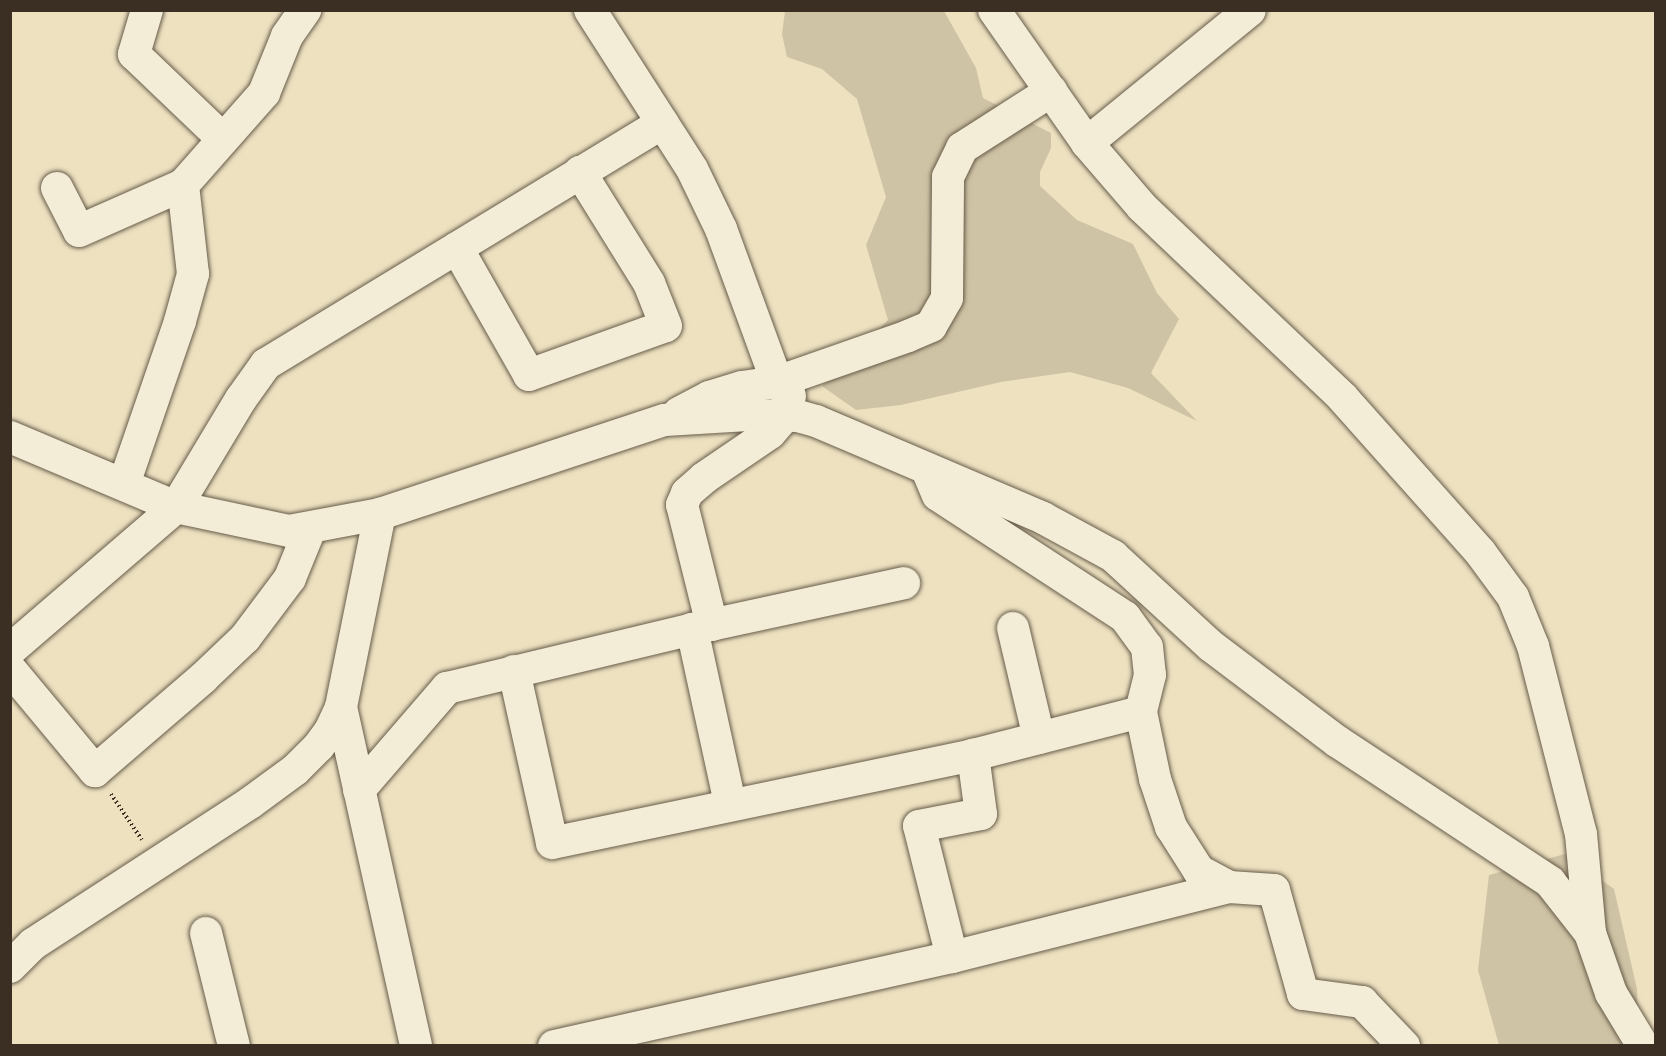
<!DOCTYPE html>
<style>
body{margin:0}
#map{position:relative;width:1666px;height:1056px;overflow:hidden;background:#ede1c0;font-family:"Libre Caslon Text",serif}
div>[style]{position:absolute}
[style*='--x']{left:calc(var(--x)*1px);top:calc(var(--y)*1px);width:calc(var(--w)*1px);rotate:calc(var(--a)*1deg)}
.green>*{inset:0;background:#cfc3a5}
.path>*{height:4px;margin-top:-2px;transform-origin:0;background:repeating-linear-gradient(90deg,#3a2f22 0 1.5px,transparent 0 4.5px)}
.roads{filter:drop-shadow(0 0 2px #675c4a) drop-shadow(0 0 2px #675c4a)}
.minor>*{height:32px;margin:-16px;padding:0 16px;transform-origin:16px;border-radius:16px;background:#f3ecd6}
span{translate:-50% -50%;white-space:nowrap;text-align:center;line-height:1.15;-webkit-text-stroke:6px #f3ecd6;paint-order:stroke}
.frame{position:absolute;inset:0;border:12px solid #3a2f22;pointer-events:none}
</style>
<div id="map">
<div class="green">
<div style="clip-path:polygon(785px 11px,944px 11px,976px 68px,983px 98px,1051px 133px,1051px 148px,1040px 172px,1040px 186px,1077px 220px,1133px 244px,1157px 293px,1179px 319px,1151px 373px,1197px 421px,1128px 388px,1070px 372px,1001px 382px,901px 405px,856px 410px,822px 386px,888px 320px,866px 245px,886px 197px,857px 99px,822px 69px,787px 57px,782px 34px)"></div>
<div style="clip-path:polygon(1565px 854px,1614px 889px,1637px 989px,1639px 1045px,1499px 1045px,1478px 970px,1489px 875px)"></div>
</div>
<div class="path">
<div style="--x:111;--y:794;--w:55;--a:56"></div>
</div>
<div class="roads">
<div class="minor">
<div style="--x:147;--y:10;--w:46;--a:106.5"></div>
<div style="--x:134;--y:54;--w:123;--a:43.7"></div>
<div style="--x:590;--y:10;--w:189;--a:57.3"></div>
<div style="--x:692;--y:169;--w:67;--a:64.2"></div>
<div style="--x:721;--y:229;--w:163;--a:69.9"></div>
<div style="--x:777;--y:382;--w:19;--a:47"></div>
<div style="--x:994;--y:10;--w:162;--a:55"></div>
<div style="--x:1087;--y:143;--w:84;--a:49.3"></div>
<div style="--x:1142;--y:207;--w:276;--a:43.5"></div>
<div style="--x:1342;--y:397;--w:208;--a:48.3"></div>
<div style="--x:1480;--y:552;--w:56;--a:53.7"></div>
<div style="--x:1513;--y:597;--w:53;--a:67.8"></div>
<div style="--x:1533;--y:646;--w:194;--a:75.7"></div>
<div style="--x:1581;--y:834;--w:99;--a:84.8"></div>
<div style="--x:1590;--y:933;--w:64;--a:70.7"></div>
<div style="--x:1611;--y:993;--w:62;--a:58.9"></div>
<div style="--x:1087;--y:143;--w:210;--a:-39.2"></div>
<div style="--x:57;--y:188;--w:48;--a:62.9"></div>
<div style="--x:79;--y:231;--w:114;--a:-23.9"></div>
<div style="--x:183;--y:185;--w:123;--a:-48.6"></div>
<div style="--x:264;--y:93;--w:61;--a:-68"></div>
<div style="--x:287;--y:36;--w:32;--a:-55"></div>
<div style="--x:457;--y:248;--w:146;--a:60.4"></div>
<div style="--x:529;--y:375;--w:145;--a:-19.7"></div>
<div style="--x:666;--y:326;--w:46;--a:-111.6"></div>
<div style="--x:649;--y:283;--w:131;--a:-121.9"></div>
<div style="--x:679;--y:413;--w:34;--a:-28"></div>
<div style="--x:709;--y:397;--w:34;--a:-17"></div>
<div style="--x:742;--y:387;--w:35;--a:-8"></div>
<div style="--x:777;--y:382;--w:139;--a:-19.3"></div>
<div style="--x:908;--y:336;--w:25;--a:-23"></div>
<div style="--x:931;--y:326;--w:32;--a:-60"></div>
<div style="--x:947;--y:298;--w:121;--a:-89.5"></div>
<div style="--x:948;--y:177;--w:32;--a:-64"></div>
<div style="--x:962;--y:148;--w:106;--a:-32.6"></div>
<div style="--x:10;--y:437;--w:180;--a:22.9"></div>
<div style="--x:176;--y:507;--w:116;--a:12"></div>
<div style="--x:289;--y:531;--w:93;--a:-10.6"></div>
<div style="--x:380;--y:514;--w:300;--a:-18.3"></div>
<div style="--x:665;--y:420;--w:83;--a:-3.4"></div>
<div style="--x:748;--y:415;--w:50;--a:1.1"></div>
<div style="--x:798;--y:416;--w:19;--a:16"></div>
<div style="--x:816;--y:421;--w:247;--a:23.1"></div>
<div style="--x:1043;--y:518;--w:80;--a:28.5"></div>
<div style="--x:1113;--y:556;--w:133;--a:42.6"></div>
<div style="--x:1211;--y:646;--w:159;--a:37.1"></div>
<div style="--x:1338;--y:742;--w:254;--a:33.4"></div>
<div style="--x:1550;--y:882;--w:65;--a:51.9"></div>
<div style="--x:928;--y:472;--w:25;--a:67"></div>
<div style="--x:938;--y:495;--w:223;--a:33.1"></div>
<div style="--x:1125;--y:617;--w:37;--a:54"></div>
<div style="--x:1147;--y:647;--w:28;--a:84"></div>
<div style="--x:1150;--y:675;--w:38;--a:104"></div>
<div style="--x:1141;--y:712;--w:68;--a:78.2"></div>
<div style="--x:1155;--y:779;--w:51;--a:71.6"></div>
<div style="--x:1171;--y:827;--w:52;--a:57.5"></div>
<div style="--x:1199;--y:871;--w:34;--a:28"></div>
<div style="--x:1229;--y:887;--w:45;--a:3.8"></div>
<div style="--x:1274;--y:890;--w:108;--a:74.4"></div>
<div style="--x:1303;--y:994;--w:60;--a:7.7"></div>
<div style="--x:1362;--y:1002;--w:61;--a:46.3"></div>
<div style="--x:124;--y:484;--w:172;--a:-71"></div>
<div style="--x:180;--y:321;--w:49;--a:-74.5"></div>
<div style="--x:193;--y:274;--w:90;--a:-96.4"></div>
<div style="--x:712;--y:625;--w:124;--a:-104"></div>
<div style="--x:682;--y:505;--w:13;--a:-67"></div>
<div style="--x:687;--y:493;--w:23;--a:-41"></div>
<div style="--x:704;--y:478;--w:80;--a:-34.3"></div>
<div style="--x:770;--y:433;--w:23;--a:-49"></div>
<div style="--x:1013;--y:628;--w:113;--a:76.7"></div>
<div style="--x:692;--y:629;--w:179;--a:77.7"></div>
<div style="--x:10;--y:650;--w:219;--a:-40.7"></div>
<div style="--x:176;--y:507;--w:126;--a:-59"></div>
<div style="--x:241;--y:399;--w:43;--a:-54.5"></div>
<div style="--x:266;--y:364;--w:464;--a:-31.3"></div>
<div style="--x:10;--y:669;--w:133;--a:50.2"></div>
<div style="--x:95;--y:771;--w:143;--a:-40.7"></div>
<div style="--x:203;--y:678;--w:58;--a:-43.6"></div>
<div style="--x:245;--y:638;--w:75;--a:-53.1"></div>
<div style="--x:290;--y:578;--w:53;--a:-67.8"></div>
<div style="--x:514;--y:671;--w:176;--a:77.5"></div>
<div style="--x:552;--y:843;--w:430;--a:-11.8"></div>
<div style="--x:973;--y:755;--w:173;--a:-14.4"></div>
<div style="--x:341;--y:707;--w:347;--a:77.5"></div>
<div style="--x:359;--y:790;--w:135;--a:-49.2"></div>
<div style="--x:447;--y:688;--w:252;--a:-13.5"></div>
<div style="--x:692;--y:629;--w:217;--a:-12.2"></div>
<div style="--x:206;--y:933;--w:116;--a:76.1"></div>
<div style="--x:952;--y:957;--w:135;--a:-104.1"></div>
<div style="--x:919;--y:826;--w:63;--a:-11"></div>
<div style="--x:981;--y:814;--w:60;--a:-97.7"></div>
<div style="--x:10;--y:967;--w:33;--a:-45"></div>
<div style="--x:33;--y:944;--w:259;--a:-33"></div>
<div style="--x:250;--y:803;--w:56;--a:-36.3"></div>
<div style="--x:295;--y:770;--w:34;--a:-45"></div>
<div style="--x:319;--y:746;--w:19;--a:-54"></div>
<div style="--x:330;--y:731;--w:26;--a:-65"></div>
<div style="--x:341;--y:707;--w:197;--a:-78.6"></div>
<div style="--x:554;--y:1046;--w:408;--a:-12.6"></div>
<div style="--x:952;--y:957;--w:286;--a:-14.2"></div>
</div>
</div>
<div class="frame"></div>
</div>
